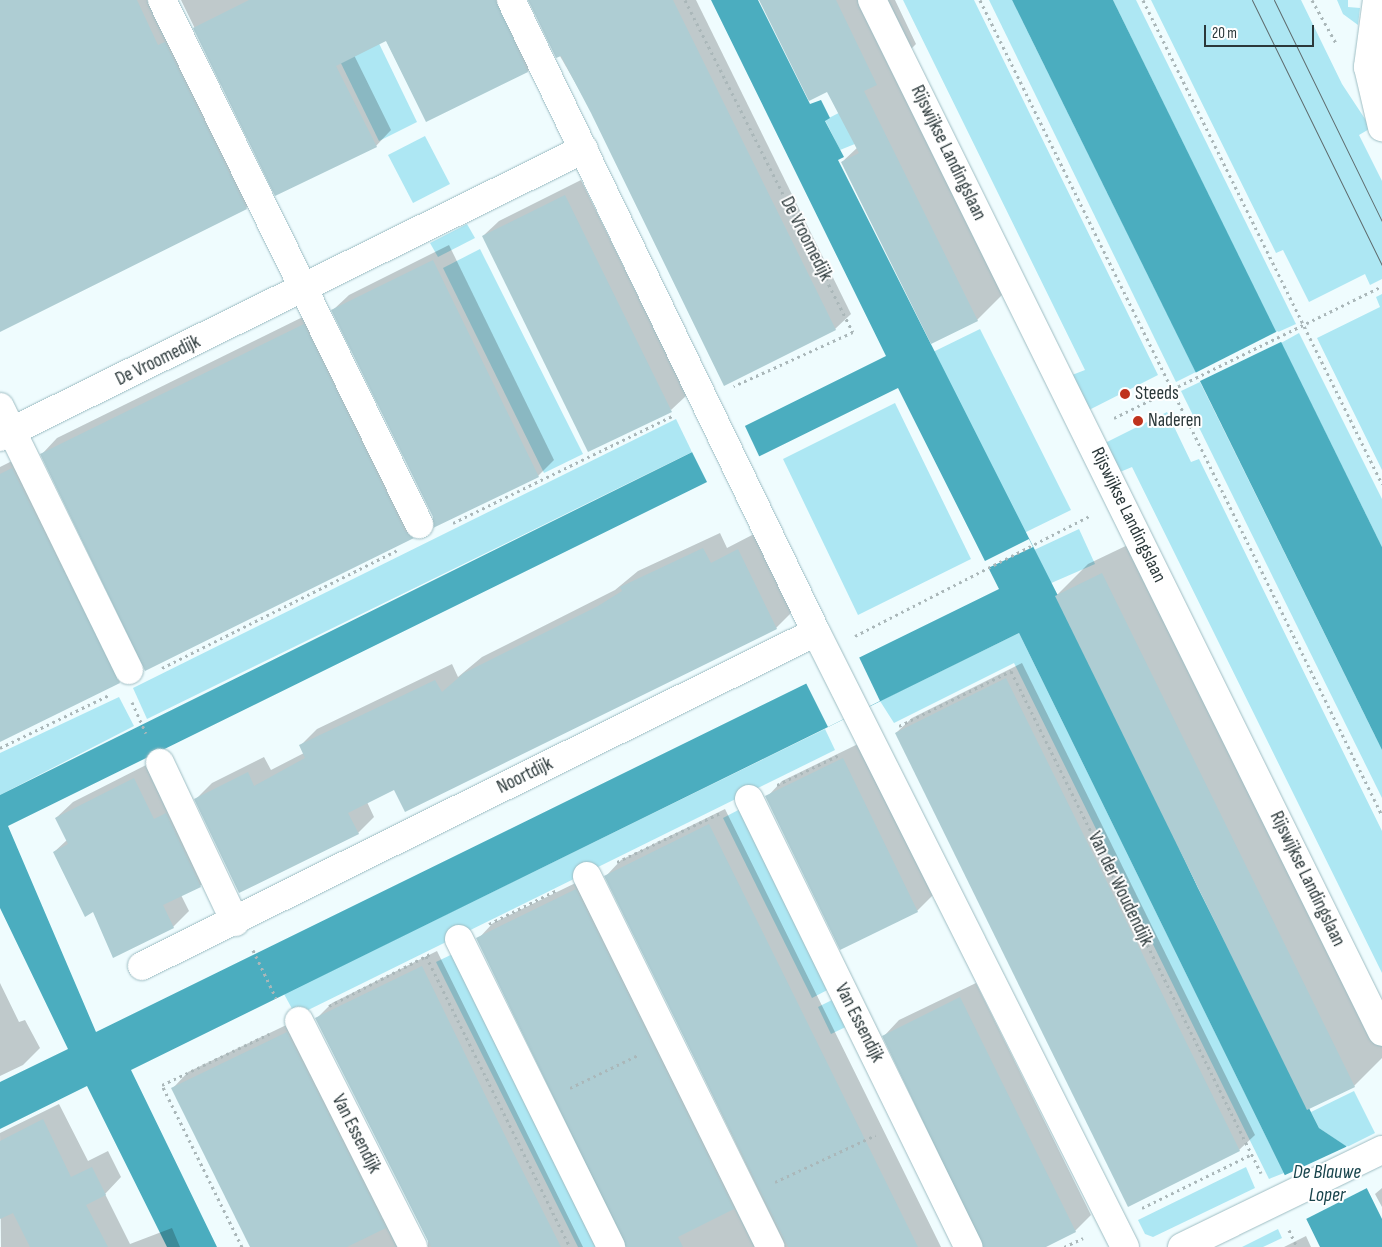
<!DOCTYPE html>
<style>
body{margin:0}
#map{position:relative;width:1382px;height:1247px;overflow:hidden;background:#effcfe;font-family:"Sofia Sans Condensed",sans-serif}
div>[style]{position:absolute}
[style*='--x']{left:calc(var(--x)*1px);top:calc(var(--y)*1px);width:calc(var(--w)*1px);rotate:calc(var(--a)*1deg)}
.green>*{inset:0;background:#ade7f3}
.water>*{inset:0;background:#4badbf}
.pier>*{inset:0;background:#effcfe}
.shadow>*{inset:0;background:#0003}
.building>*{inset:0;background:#aecdd3}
.path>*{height:3px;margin-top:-1.5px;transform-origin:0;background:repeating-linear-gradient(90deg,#aab7b9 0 2.5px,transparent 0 6.5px)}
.roads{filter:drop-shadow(0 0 1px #9ebdc3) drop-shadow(0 0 1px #9ebdc3)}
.street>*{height:28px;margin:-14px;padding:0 14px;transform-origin:14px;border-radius:14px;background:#fff}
.tram>*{height:1px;margin:-0.5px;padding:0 0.5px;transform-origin:0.5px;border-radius:0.5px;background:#5f6c6e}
.dots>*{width:14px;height:14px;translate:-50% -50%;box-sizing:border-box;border:2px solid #fff;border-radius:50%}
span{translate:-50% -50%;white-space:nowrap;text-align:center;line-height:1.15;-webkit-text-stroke:4px #fff;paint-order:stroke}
.street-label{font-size:19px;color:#2b383a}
.poi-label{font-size:19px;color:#2b383a}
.left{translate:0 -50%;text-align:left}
.water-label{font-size:20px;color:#18444c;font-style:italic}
.scale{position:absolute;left:1204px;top:25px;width:110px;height:22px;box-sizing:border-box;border:2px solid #2b383a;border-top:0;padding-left:6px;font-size:15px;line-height:18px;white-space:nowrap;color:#2b383a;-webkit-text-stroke:4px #fff;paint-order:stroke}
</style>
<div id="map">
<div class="green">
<div style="clip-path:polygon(310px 0,358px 0,417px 122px,379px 141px)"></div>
<div style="clip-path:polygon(903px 0,974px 0,1158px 375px,1089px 410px,1072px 375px,1085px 370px)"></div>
<div style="clip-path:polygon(989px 0,1012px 0,1196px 372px,1176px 382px)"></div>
<div style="clip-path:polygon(1113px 0,1136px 0,1296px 324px,1276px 333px)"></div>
<div style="clip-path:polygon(1151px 0,1301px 0,1342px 84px,1371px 128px,1359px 135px,1382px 181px,1382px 279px,1370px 285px,1365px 274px,1309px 302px,1283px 250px,1276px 253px)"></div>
<div style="clip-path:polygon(1337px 0,1348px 0,1348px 7px,1360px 8px,1358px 25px,1343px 14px)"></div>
<div style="clip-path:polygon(864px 100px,882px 133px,840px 150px,825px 120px)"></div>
<div style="clip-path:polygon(425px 136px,450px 184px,413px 203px,388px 155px)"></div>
<div style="clip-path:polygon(467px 224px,475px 238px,438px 257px,430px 243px)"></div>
<div style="clip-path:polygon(480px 249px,583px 454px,544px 473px,443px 268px)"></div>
<div style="clip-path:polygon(1382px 294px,1382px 470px,1317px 338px,1380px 307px,1376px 297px)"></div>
<div style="clip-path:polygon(980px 329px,1071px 510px,1024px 533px,933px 352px)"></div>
<div style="clip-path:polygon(1299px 333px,1382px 499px,1382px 547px,1281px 343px)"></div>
<div style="clip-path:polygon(1200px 382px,1382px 750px,1382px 798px,1181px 391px)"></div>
<div style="clip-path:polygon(895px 403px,971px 559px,858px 615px,783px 459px)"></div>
<div style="clip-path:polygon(1167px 412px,1191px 462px,1199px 459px,1382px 831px,1382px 973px,1132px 467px,1120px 472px,1105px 443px)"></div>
<div style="clip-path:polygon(676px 419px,692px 452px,147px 719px,133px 688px)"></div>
<div style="clip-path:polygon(1079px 529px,1095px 564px,1049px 584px,1032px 551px)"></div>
<div style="clip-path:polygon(1019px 633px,1284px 1173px,1269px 1179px,1014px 663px,894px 723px,880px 701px)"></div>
<div style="clip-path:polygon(119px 697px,134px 726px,0 795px,0 753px)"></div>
<div style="clip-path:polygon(825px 729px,835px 750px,296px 1016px,284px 994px)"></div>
<div style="clip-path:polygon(746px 806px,835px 986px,812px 998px,723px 818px)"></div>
<div style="clip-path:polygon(461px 950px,605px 1247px,578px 1247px,436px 962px)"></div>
<div style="clip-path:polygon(840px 996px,854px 1023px,831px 1034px,818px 1007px)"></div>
<div style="clip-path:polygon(1354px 1091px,1375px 1133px,1347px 1147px,1319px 1128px,1311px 1112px)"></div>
<div style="clip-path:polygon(1246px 1167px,1255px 1188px,1153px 1237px,1145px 1234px,1138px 1220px)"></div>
<div style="clip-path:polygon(1278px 1229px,1282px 1238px,1263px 1247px,1242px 1247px)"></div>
</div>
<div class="water">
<div style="clip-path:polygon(evenodd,711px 0,758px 0,810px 104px,821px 100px,830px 118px,825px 121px,844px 157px,838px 160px,1095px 669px,1198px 888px,1319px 1128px,1346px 1146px,1382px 1219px,1382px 1247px,1320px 1247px,1019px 633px,131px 1070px,217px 1247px,167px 1247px,87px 1086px,0 1129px,0 1082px,68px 1049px,0 908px,0 795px,886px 356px,711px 0,898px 388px,999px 589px,96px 1032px,8px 826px,898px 388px)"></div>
<div style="clip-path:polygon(1012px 0,1113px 0,1382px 547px,1382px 750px)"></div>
</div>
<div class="pier">
<div style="clip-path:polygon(1278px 331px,1283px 341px,1198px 382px,1193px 374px)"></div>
<div style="clip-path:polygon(744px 424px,760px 458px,708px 484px,691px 450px)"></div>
<div style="clip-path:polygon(1029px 539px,1033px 547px,986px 569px,983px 562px)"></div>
<div style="clip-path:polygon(858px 655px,880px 701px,828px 727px,805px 681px)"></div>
<div style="clip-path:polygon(1348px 1146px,1369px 1187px,1304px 1220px,1283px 1176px)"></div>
</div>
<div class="shadow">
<div style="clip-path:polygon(0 0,167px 0,262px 193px,246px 208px,0 330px)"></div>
<div style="clip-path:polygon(181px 0,518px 0,543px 55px,528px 71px,426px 120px,386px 40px,354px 55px,391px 130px,376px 146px,276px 194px)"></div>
<div style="clip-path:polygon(528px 0,696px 0,851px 314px,835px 329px,592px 112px)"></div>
<div style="clip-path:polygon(761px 0,895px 0,916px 44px,906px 54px,1017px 280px,977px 320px,842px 162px,858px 147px,828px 90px)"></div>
<div style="clip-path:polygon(581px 180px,687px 395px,671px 410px,483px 236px,499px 221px)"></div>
<div style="clip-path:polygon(449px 245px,554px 460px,538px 476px,434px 517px,333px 310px,349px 295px)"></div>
<div style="clip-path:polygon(319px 309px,428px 522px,413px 537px,145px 669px,42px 454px,57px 438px)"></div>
<div style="clip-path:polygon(28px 453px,135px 666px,119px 682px,0 736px,0 467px)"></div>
<div style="clip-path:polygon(720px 533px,727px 548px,754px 534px,792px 612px,776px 628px,394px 789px,367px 802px,374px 817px,358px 833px,196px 799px,212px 783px,264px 757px,271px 770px,304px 753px,301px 745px,317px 729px,452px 664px,458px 677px,482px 657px,615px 590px,638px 571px)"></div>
<div style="clip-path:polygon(1134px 542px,1382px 1045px,1382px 1058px,1354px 1086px,1056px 596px,1088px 564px)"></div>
<div style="clip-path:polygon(1022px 663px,1255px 1135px,1239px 1150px,896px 733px,912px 718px)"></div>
<div style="clip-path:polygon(858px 744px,933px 895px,917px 911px,767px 797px,782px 781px)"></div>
<div style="clip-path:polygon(150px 763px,217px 870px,200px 886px,181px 895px,189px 911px,173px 927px,94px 911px,54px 852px,67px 840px,56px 818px,73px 802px)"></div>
<div style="clip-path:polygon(725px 809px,941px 1247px,628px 1247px,478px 939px,493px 923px,592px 875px,778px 1245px,785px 1245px,606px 876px,621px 860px)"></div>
<div style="clip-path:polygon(437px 951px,583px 1247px,428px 1247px,428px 1240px,317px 1018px,332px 1003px)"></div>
<div style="clip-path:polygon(0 983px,19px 1022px,25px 1020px,40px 1048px,23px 1065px,0 1076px)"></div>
<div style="clip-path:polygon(976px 983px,1091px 1215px,1075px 1231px,1043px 1247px,983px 1247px,884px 1036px,899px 1020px)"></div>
<div style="clip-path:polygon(303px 1017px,414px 1238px,427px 1247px,251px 1247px,173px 1088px,188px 1072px)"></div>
<div style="clip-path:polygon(59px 1104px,88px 1161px,108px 1151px,121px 1177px,105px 1194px,130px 1244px,172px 1228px,180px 1247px,1px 1247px,0 1133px)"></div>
<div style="clip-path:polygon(1382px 1188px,1382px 1207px,1375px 1194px)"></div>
<div style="clip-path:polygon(1306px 1236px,1311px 1247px,1284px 1247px)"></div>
</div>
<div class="building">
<div style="clip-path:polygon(0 0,137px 0,158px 45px,165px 42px,247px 209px,0 332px)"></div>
<div style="clip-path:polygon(249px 0,496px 0,528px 72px,426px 122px,386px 41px,336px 66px,377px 147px,275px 196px,193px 28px)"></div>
<div style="clip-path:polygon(528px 0,673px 0,836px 330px,724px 386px,591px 113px,561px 56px,556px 58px)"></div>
<div style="clip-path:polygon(759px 0,836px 0,877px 85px,864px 91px,978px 321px,931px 344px,841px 162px,859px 153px,827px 92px,809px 101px)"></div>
<div style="clip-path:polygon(565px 195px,672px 412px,588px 452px,482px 236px)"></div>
<div style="clip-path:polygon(433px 260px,539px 477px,433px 528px,433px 517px,331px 310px)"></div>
<div style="clip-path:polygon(304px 324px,405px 531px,414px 538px,145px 671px,40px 454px)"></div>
<div style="clip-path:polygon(12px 468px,120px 683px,0 742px,0 474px)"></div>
<div style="clip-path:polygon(703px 548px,711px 563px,738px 549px,777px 629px,405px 812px,394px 790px,348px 813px,359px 834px,239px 893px,194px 799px,248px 772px,254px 786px,305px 758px,299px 745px,435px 680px,442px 692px,464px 673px,598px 606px,622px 591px,620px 587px)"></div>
<div style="clip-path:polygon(1102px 573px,1355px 1087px,1307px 1110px,1055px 596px)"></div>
<div style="clip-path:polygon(1006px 678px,1240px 1151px,1128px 1207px,895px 733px)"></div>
<div style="clip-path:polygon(843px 758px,918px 912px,840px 950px,765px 796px)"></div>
<div style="clip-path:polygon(134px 778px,154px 819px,166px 813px,201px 887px,163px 905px,174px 928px,113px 958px,93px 912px,85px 917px,53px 852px,68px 844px,55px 818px)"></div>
<div style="clip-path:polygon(709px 824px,776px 959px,918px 1247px,788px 1247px,604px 876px)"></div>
<div style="clip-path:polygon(576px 889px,734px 1209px,678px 1237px,683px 1247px,626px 1247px,476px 938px)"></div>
<div style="clip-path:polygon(422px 966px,513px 1152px,561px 1247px,431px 1247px,315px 1018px)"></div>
<div style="clip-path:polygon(960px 997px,1076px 1232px,1046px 1247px,983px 1247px,882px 1036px)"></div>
<div style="clip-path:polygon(287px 1032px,386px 1228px,347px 1247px,250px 1247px,171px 1088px)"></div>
<div style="clip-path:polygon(43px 1119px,71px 1177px,92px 1167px,106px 1195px,86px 1205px,108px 1247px,30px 1247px,13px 1213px,0 1219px,0 1141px)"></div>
</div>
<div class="path">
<div style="--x:685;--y:0;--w:372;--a:63.2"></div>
<div style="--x:853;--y:332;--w:131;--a:155.6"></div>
<div style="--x:980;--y:0;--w:909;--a:63.75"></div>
<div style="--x:1143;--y:0;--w:540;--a:63.72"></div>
<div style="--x:1312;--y:0;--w:51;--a:60.9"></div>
<div style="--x:1114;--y:418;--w:299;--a:-26.2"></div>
<div style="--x:453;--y:523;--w:246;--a:-26"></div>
<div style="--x:855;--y:636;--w:264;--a:-27.1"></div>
<div style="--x:162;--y:668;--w:266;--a:-26.6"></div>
<div style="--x:132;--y:702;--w:34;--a:66"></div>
<div style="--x:899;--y:726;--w:125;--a:-26.2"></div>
<div style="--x:1011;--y:671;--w:561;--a:63.53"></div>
<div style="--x:0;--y:748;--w:121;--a:-25.9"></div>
<div style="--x:777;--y:785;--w:71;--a:-25.8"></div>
<div style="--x:617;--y:862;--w:114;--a:-25.4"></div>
<div style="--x:489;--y:924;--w:76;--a:-26.6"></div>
<div style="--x:253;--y:950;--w:53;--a:64.4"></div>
<div style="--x:426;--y:956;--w:325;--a:63.7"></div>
<div style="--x:329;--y:1006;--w:114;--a:-27.2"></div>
<div style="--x:570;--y:1088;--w:76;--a:-25.9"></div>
<div style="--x:775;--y:1182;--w:111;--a:-25"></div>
<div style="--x:1142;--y:1208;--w:123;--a:-26.1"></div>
<div style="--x:1289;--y:1230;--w:19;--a:65"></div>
<div style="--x:242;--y:1247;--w:181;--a:-116.3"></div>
<div style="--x:162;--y:1085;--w:119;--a:-25.5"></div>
<div style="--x:1064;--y:1247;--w:21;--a:-25"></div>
</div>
<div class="roads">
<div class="street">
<div style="--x:162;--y:0;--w:584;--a:63.87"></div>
<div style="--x:511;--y:0;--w:702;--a:64.24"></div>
<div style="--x:816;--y:632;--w:688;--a:63.32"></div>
<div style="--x:872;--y:0;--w:1151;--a:63.7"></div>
<div style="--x:1377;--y:0;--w:68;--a:97.7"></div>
<div style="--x:1368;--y:67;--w:62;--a:76.9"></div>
<div style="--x:0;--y:407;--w:293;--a:63.9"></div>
<div style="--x:0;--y:437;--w:651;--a:-26.25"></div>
<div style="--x:160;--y:763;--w:176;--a:64.7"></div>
<div style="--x:749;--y:799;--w:499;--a:63.9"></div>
<div style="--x:587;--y:876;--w:414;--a:63.7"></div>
<div style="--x:459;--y:939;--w:343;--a:63.7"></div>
<div style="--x:142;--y:966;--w:752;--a:-26.36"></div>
<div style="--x:299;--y:1021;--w:253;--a:63.2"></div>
<div style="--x:1182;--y:1247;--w:222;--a:-25.9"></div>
</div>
</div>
<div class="tram">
<div style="--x:1252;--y:0;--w:295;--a:63.9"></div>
<div style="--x:1274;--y:0;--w:246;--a:64"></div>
</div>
<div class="dots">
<div style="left:1125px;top:394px;background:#bf331d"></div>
<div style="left:1138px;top:421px;background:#bf331d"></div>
</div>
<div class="street-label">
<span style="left:948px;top:153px;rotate:64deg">Rijswijkse Landingslaan</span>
<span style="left:806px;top:239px;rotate:63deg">De Vroomedijk</span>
<span style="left:158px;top:361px;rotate:-26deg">De Vroomedijk</span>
<span style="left:1128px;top:515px;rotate:64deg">Rijswijkse Landingslaan</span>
<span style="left:525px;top:776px;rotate:-26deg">Noortdijk</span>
<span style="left:1307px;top:879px;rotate:64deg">Rijswijkse Landingslaan</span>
<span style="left:1120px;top:889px;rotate:64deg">Van der Woudendijk</span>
<span style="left:859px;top:1023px;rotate:63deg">Van Essendijk</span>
<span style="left:356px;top:1134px;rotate:63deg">Van Essendijk</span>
</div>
<div class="poi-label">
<span class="left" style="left:1135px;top:394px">Steeds</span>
<span class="left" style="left:1148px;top:421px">Naderen</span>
</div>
<div class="water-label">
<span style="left:1327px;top:1184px">De Blauwe<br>Loper</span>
</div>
<div class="scale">20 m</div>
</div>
